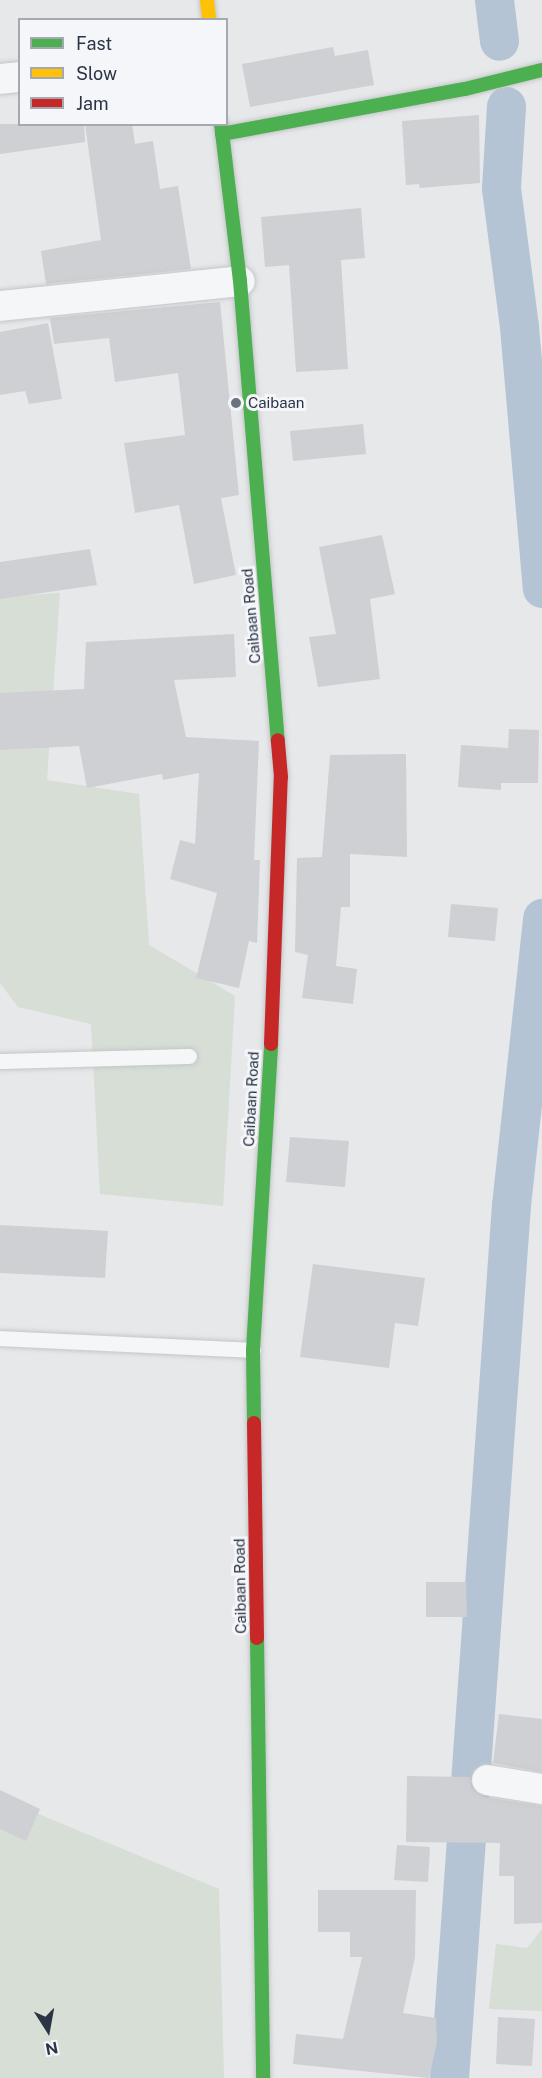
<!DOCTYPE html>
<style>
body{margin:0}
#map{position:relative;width:542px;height:2078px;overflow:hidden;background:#e6e8ea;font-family:"Public Sans",sans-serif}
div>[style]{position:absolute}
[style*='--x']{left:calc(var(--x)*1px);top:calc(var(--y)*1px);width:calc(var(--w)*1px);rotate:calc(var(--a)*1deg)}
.green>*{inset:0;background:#d6ded6}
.canal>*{height:39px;margin:-19.5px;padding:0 19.5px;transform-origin:19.5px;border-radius:19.5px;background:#b4c4d5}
.building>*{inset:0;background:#ced0d3}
.roads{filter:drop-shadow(0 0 2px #c4c6c8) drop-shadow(0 0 2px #c4c6c8)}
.lane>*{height:15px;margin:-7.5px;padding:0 7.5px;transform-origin:7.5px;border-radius:7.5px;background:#f5f6f7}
.street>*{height:30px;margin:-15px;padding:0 15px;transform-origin:15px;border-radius:15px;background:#f5f6f7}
.fast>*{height:14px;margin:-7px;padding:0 7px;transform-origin:7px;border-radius:7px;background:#4caf50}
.slow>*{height:14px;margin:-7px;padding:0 7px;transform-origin:7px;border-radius:7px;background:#ffc107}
.jam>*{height:14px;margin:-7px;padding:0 7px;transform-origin:7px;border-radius:7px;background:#c62828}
.dots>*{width:16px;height:16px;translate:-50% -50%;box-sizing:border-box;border:3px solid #f4f6f9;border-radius:50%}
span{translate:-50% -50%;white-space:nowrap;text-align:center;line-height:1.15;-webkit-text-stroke:6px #f4f6f9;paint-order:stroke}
.poi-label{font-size:15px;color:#2b3445}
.left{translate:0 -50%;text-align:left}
.street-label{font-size:15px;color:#2b3445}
.legend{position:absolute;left:18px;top:18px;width:210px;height:108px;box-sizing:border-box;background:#f4f6f9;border:2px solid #a4a8b1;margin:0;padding:8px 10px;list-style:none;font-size:18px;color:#2b3445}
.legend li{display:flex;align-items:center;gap:12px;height:30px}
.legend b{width:30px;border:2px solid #a4a8b1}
.north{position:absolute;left:18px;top:2000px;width:60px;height:60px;-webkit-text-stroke:4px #f4f6f9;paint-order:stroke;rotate:169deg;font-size:16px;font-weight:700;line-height:24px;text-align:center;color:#2b3445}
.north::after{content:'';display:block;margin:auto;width:21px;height:27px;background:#2b3445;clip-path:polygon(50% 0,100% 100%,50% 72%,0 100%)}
</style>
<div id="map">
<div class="green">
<div style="clip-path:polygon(60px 593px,47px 780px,139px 794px,149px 945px,235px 996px,223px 1206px,100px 1194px,91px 1024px,18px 1007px,0 983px,0 597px)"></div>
<div style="clip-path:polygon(0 1798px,219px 1889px,224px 2078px,0 2078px)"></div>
<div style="clip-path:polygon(542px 1929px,542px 2011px,489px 2009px,496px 1944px,527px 1948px)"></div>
</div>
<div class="canal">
<div style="--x:494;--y:0;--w:41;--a:83"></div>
<div style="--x:506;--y:106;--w:82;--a:93.5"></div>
<div style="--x:501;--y:188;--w:140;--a:82.6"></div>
<div style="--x:519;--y:327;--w:262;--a:85"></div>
<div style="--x:449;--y:2078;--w:875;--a:-85.94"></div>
<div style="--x:511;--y:1205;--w:289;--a:-83.8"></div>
</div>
<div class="building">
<div style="clip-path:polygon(333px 47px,335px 56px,368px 50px,374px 85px,250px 107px,242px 64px)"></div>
<div style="clip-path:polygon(479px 115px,480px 183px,420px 188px,419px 184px,406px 185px,402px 121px)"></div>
<div style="clip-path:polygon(0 124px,84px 124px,85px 142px,0 154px)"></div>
<div style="clip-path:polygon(85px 124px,132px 124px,135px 144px,153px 141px,160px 189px,178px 186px,191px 269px,46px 284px,41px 251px,101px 240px)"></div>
<div style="clip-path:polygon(361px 208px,365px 258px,341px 260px,348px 369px,296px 372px,289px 265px,265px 267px,261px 217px)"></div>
<div style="clip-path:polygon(220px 302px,239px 495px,221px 498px,236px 575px,194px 584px,179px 505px,135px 513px,124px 443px,185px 435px,178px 373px,115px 382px,109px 338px,54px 344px,50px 318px)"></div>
<div style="clip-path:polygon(48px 323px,62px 399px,29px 404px,25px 391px,0 395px,0 332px)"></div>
<div style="clip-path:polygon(363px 424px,366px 454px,293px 461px,290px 431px)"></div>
<div style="clip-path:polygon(382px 535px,395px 594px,370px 599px,380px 679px,318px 687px,309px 637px,336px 634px,319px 547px)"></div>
<div style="clip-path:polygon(90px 549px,97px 585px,0 599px,0 562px)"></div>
<div style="clip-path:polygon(234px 634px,236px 677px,174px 680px,186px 737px,259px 741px,254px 860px,260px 860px,257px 943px,249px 941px,239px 988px,196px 978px,217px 893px,170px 879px,180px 840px,195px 844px,199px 773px,163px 780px,162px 774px,87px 788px,79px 746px,0 750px,0 693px,84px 689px,86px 642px)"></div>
<div style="clip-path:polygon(509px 729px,539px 730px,538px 783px,501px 783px,501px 790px,458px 787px,461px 745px,508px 748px)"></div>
<div style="clip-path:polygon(406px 754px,407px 857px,350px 854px,350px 907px,341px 907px,336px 966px,357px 969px,353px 1004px,302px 998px,308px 955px,295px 952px,297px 858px,322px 857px,330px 755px)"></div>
<div style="clip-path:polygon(451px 904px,498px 908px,495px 941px,448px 937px)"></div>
<div style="clip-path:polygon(290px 1137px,349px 1141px,345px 1187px,286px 1182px)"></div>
<div style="clip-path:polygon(0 1225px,108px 1231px,105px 1278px,0 1273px)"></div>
<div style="clip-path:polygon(313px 1264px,425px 1278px,418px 1326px,395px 1323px,389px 1368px,300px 1357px)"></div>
<div style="clip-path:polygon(426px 1582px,466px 1582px,467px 1617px,426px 1617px)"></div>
<div style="clip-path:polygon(499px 1714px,542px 1719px,542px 1772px,493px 1763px)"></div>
<div style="clip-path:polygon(407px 1776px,470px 1777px,471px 1787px,484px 1797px,542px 1806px,542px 1923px,514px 1924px,514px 1876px,499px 1876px,500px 1843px,406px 1842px)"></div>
<div style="clip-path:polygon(0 1790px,40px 1809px,26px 1841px,0 1829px)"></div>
<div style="clip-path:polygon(397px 1845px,430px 1847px,428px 1882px,394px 1880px)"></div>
<div style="clip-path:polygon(318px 1890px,416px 1890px,415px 1957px,403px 2013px,436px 2018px,437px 2042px,429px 2078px,293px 2064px,296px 2034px,343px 2039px,362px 1957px,350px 1957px,350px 1932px,318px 1932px)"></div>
<div style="clip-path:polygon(498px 2017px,535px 2019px,532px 2066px,496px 2064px)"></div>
</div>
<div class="roads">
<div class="lane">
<div style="--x:0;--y:1061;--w:189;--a:-1.5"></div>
<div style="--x:0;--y:1338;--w:253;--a:2.7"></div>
</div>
<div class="street">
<div style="--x:0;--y:79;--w:20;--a:-6"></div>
<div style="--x:0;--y:306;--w:241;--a:-5.9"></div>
<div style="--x:487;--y:1780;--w:56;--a:9.3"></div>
</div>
<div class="fast">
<div style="--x:221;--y:124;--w:158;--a:83.1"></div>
<div style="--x:240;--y:281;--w:461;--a:85.3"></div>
<div style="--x:222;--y:134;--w:247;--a:-10.5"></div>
<div style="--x:465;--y:89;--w:79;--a:-13.9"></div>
<div style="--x:254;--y:1423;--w:73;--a:-90.8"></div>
<div style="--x:253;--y:1350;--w:307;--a:-86.6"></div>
<div style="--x:257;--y:1638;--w:440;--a:89.2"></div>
</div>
<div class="slow">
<div style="--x:207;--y:0;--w:20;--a:84"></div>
</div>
<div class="jam">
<div style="--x:271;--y:1044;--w:267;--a:-87.9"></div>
<div style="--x:281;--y:777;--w:37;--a:-95"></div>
<div style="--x:254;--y:1423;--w:215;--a:89.2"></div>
</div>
</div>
<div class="dots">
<div style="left:236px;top:403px;background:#6c737f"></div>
</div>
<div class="poi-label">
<span class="left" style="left:248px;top:403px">Caibaan</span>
</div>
<div class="street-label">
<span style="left:251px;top:616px;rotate:-95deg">Caibaan Road</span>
<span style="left:251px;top:1099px;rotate:-87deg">Caibaan Road</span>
<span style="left:240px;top:1586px;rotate:-91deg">Caibaan Road</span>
</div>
<ul class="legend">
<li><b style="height:8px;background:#4caf50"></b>Fast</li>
<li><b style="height:8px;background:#ffc107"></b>Slow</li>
<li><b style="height:8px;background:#c62828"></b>Jam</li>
</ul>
<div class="north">N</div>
</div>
